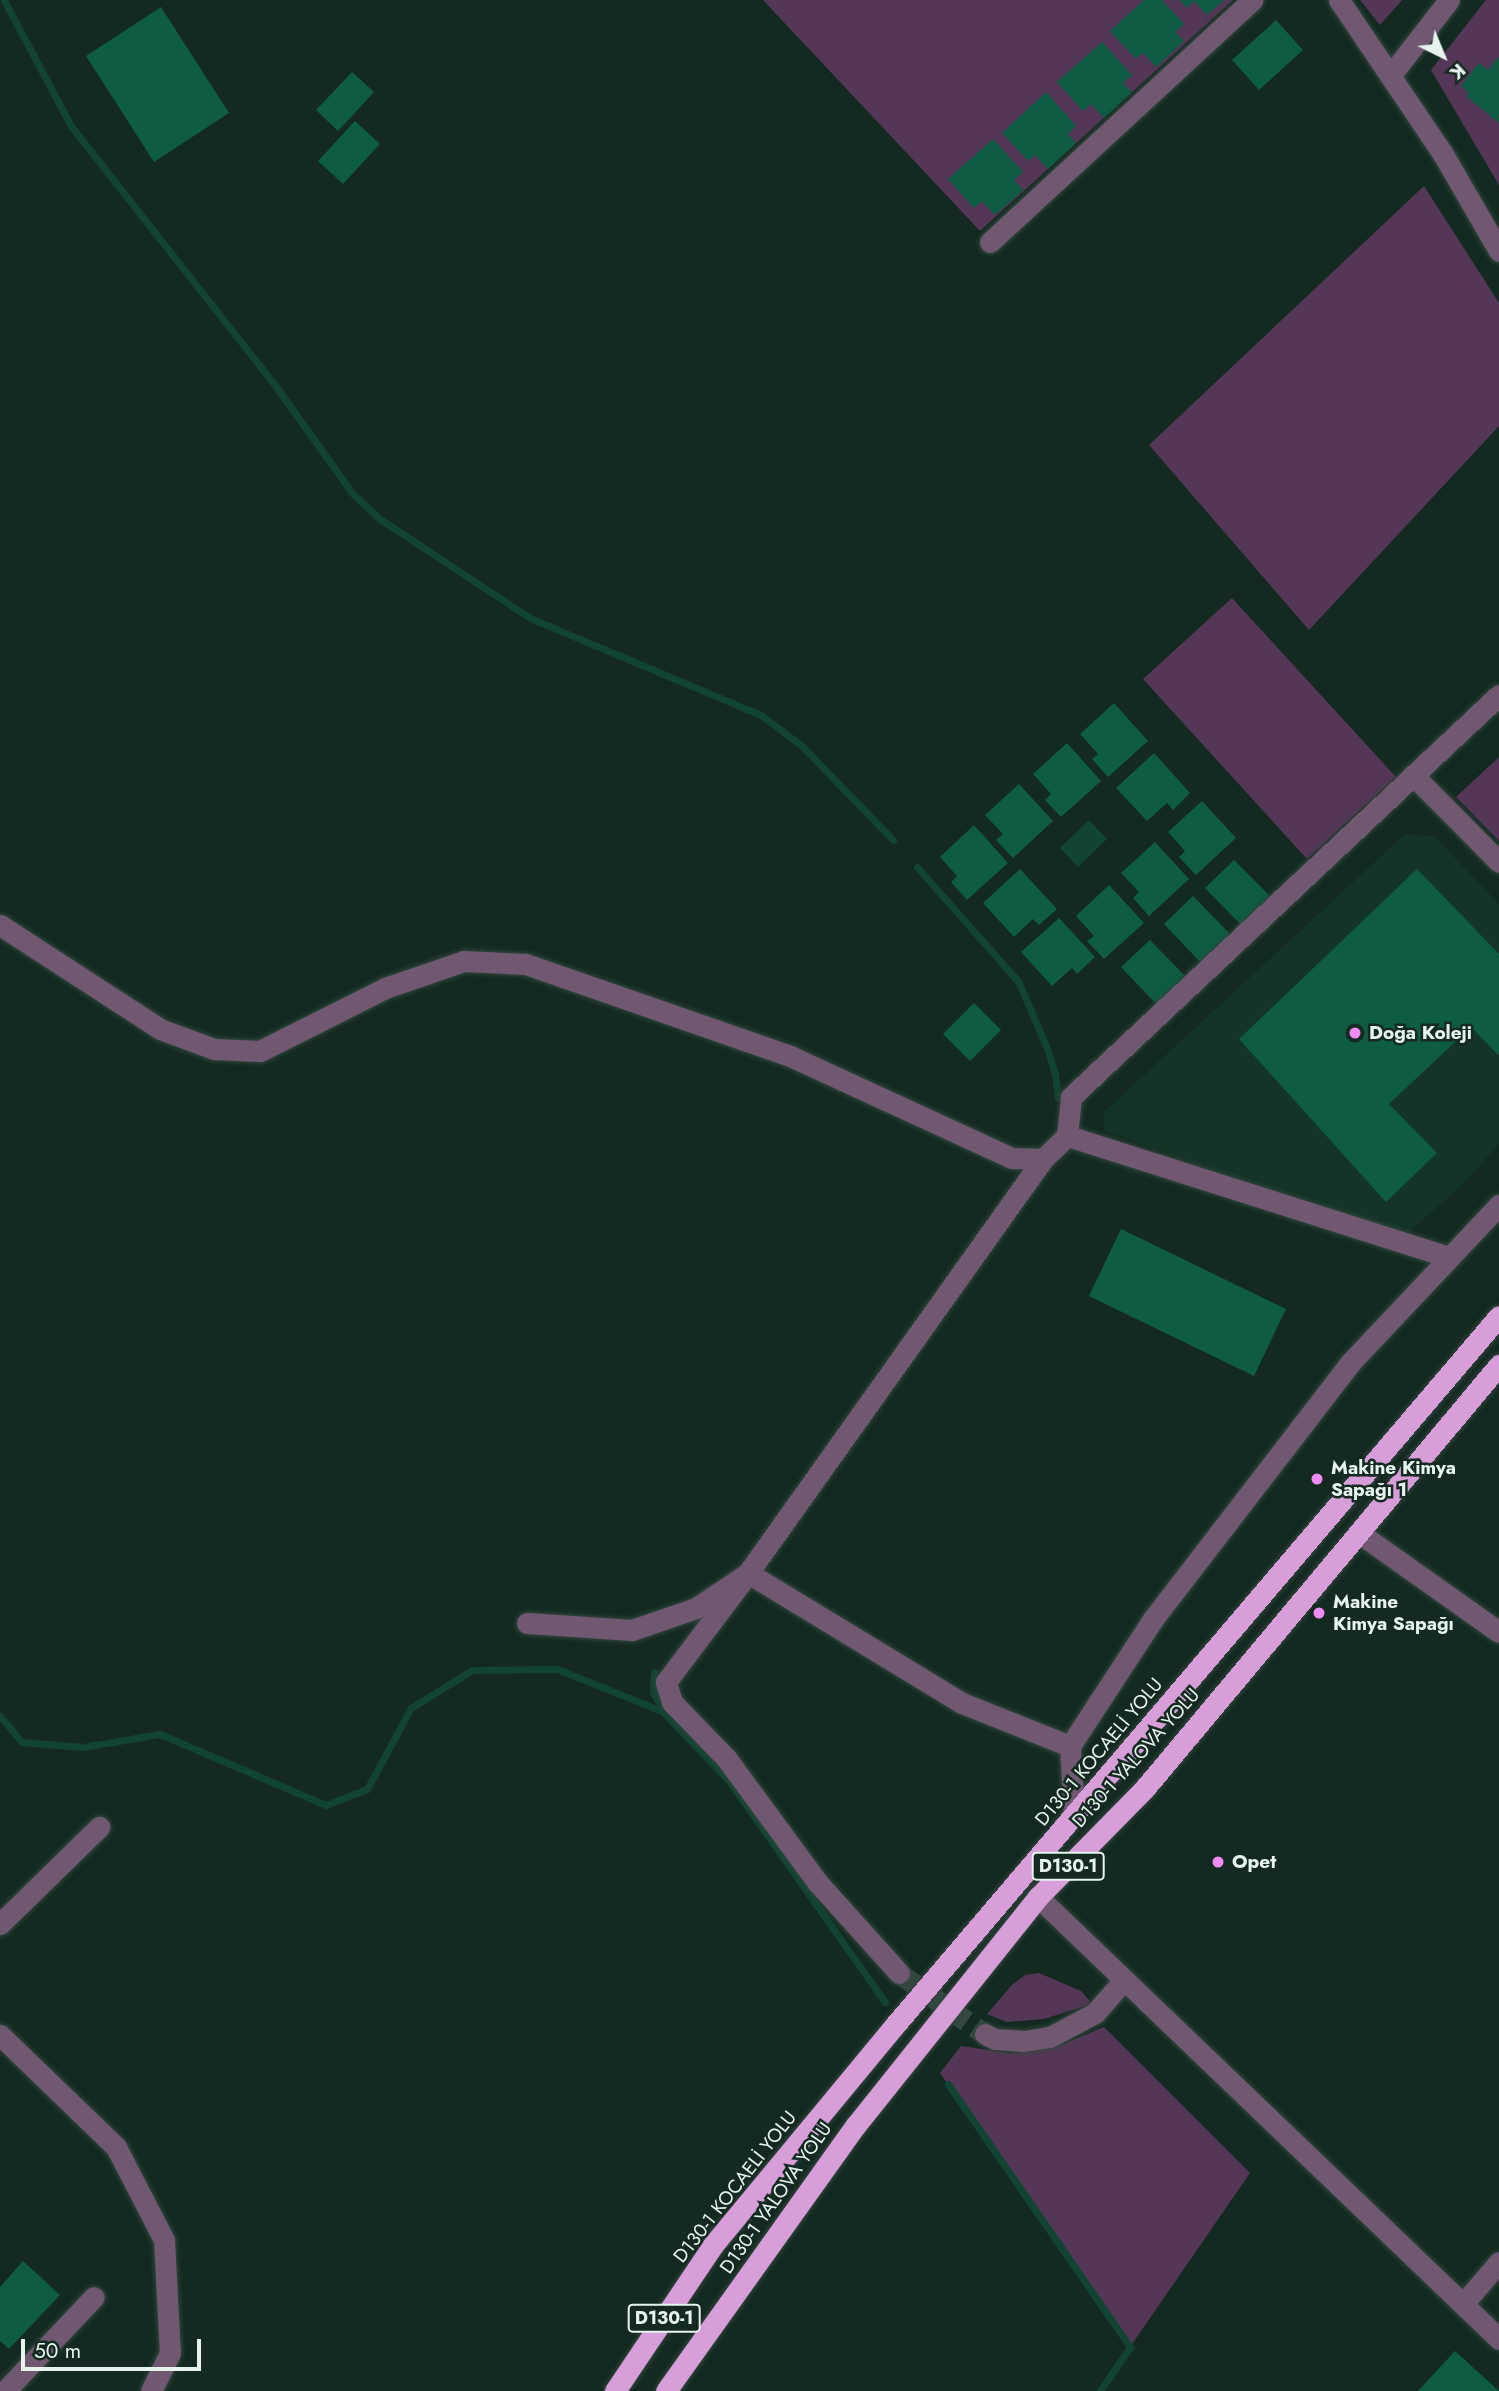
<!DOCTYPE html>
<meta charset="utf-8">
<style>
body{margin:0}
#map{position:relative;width:1499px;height:2391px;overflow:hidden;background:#142a21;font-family:Jost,sans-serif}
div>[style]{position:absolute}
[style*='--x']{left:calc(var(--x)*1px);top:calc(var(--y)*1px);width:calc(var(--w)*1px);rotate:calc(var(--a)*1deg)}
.built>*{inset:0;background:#143427}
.green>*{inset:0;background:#543756}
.water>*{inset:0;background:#114432}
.stream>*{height:7px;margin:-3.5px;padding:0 3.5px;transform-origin:3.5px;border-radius:3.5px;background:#114432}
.building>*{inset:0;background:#0d5c43}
.minor-tunnel>*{height:21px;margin-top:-10.5px;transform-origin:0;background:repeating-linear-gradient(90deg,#344840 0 21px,transparent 0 31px)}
.roads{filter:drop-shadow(0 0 2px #32463e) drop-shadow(0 0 2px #32463e)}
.minor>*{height:21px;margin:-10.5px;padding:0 10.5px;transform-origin:10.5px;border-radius:10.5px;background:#6f5870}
.highway>*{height:21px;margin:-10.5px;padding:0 10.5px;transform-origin:10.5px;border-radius:10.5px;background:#d79eda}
.dots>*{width:19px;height:19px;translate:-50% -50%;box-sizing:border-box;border:4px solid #142a21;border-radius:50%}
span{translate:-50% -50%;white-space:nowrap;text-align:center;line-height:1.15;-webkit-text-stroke:5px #142a21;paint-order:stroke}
.shield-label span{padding:2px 5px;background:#142a21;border:2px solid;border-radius:5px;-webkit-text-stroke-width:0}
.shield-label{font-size:18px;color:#e7f4ee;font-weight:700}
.poi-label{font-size:19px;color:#e7f4ee;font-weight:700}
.left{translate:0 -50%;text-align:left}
.street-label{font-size:19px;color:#e7f4ee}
.north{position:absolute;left:1408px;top:21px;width:70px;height:70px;-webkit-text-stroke:5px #142a21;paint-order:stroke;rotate:137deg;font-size:19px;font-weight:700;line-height:28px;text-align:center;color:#e7f4ee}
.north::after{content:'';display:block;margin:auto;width:24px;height:32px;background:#e7f4ee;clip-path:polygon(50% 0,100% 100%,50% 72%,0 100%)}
.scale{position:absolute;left:21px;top:2339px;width:180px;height:32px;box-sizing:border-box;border:4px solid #e7f4ee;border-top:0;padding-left:9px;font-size:21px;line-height:24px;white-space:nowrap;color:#e7f4ee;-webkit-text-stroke:5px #142a21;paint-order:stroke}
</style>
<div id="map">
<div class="built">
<div style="clip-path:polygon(1405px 834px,1435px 837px,1499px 904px,1499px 1144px,1463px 1184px,1401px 1239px,1105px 1131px,1103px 1113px)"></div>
</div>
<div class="green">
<div style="clip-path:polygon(763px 0,1233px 0,980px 231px)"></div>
<div style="clip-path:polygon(1360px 0,1402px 0,1380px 25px)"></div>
<div style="clip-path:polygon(1486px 0,1499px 0,1499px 185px,1431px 70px)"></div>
<div style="clip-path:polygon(1424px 186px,1499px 303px,1499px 426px,1309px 630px,1149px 445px)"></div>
<div style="clip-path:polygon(1232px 598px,1396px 777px,1307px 859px,1143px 679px)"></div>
<div style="clip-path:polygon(1499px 757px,1499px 841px,1456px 797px)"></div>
<div style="clip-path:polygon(1039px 1973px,1081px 1991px,1092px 2004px,1044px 2019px,1007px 2022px,987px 2014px,1012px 1985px,1025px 1975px)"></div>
<div style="clip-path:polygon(1104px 2027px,1250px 2173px,1130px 2347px,940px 2073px,961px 2046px,1010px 2053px,1056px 2047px)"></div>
</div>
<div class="water">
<div style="clip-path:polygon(1089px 820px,1107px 839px,1078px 867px,1060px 848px)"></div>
</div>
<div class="stream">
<div style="--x:4;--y:0;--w:143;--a:62"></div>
<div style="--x:71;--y:126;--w:325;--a:51.8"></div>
<div style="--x:272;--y:381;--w:139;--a:54.4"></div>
<div style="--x:353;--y:494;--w:37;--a:43"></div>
<div style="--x:380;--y:519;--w:180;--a:33.4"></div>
<div style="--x:530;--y:618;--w:251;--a:22.8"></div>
<div style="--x:761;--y:715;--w:51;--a:37.1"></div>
<div style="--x:802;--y:746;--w:131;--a:45.9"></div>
<div style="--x:917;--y:867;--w:152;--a:48.5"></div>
<div style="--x:1018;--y:981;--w:73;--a:66.6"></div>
<div style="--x:1047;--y:1048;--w:27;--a:73"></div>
<div style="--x:1055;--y:1074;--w:24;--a:83"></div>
<div style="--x:654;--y:1672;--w:21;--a:93"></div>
<div style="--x:653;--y:1693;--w:24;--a:57"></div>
<div style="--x:0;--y:1716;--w:34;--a:50"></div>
<div style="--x:22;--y:1742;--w:61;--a:4.7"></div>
<div style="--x:83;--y:1747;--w:78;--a:-9.6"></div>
<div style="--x:160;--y:1734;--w:181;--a:23.2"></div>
<div style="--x:326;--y:1805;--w:44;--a:-21.3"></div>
<div style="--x:367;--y:1789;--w:92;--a:-61.5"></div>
<div style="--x:411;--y:1708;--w:72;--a:-31.9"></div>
<div style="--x:472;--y:1670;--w:85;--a:-0.7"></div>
<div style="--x:557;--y:1669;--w:113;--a:21.8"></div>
<div style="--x:662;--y:1711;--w:97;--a:46.3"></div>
<div style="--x:729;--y:1781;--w:271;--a:54.8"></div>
<div style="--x:948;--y:2084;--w:320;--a:55.3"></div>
<div style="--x:1130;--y:2347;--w:53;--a:124.3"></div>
</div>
<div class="building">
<div style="clip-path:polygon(1144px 0,1162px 0,1184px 24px,1175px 32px,1184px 41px,1156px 67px,1143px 53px,1136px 59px,1110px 31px)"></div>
<div style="clip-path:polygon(1179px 0,1224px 0,1207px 15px,1194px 1px,1187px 8px)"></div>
<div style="clip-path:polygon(161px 7px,229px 113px,154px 162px,86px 56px)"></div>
<div style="clip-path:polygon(1276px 20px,1303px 50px,1259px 90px,1232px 60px)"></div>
<div style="clip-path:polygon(1102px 42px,1132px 75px,1123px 83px,1132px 92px,1104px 118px,1091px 104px,1083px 111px,1057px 82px)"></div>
<div style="clip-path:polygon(1499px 56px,1499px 123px,1466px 96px,1469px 93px,1461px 86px,1479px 63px,1488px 70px)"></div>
<div style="clip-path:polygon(352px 72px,374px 92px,338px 131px,316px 110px)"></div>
<div style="clip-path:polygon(1046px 92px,1076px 126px,1068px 134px,1076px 143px,1048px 169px,1035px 155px,1028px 161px,1002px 133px)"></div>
<div style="clip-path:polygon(355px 121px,380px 144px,343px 184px,318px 161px)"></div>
<div style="clip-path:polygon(993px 139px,1023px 172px,1014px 180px,1023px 190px,995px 215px,982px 201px,974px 208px,948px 179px)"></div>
<div style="clip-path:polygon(1114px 703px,1148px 741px,1108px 777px,1092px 759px,1098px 754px,1080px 734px)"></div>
<div style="clip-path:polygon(1067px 743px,1101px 781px,1061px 817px,1045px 800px,1051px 794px,1033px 774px)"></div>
<div style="clip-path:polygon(1154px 753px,1190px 793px,1173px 810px,1167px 803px,1147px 821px,1116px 788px)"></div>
<div style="clip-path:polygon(1019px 784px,1053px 821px,1013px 858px,996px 840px,1003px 834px,985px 815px)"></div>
<div style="clip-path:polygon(1202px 801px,1236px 838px,1196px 875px,1179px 857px,1185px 851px,1168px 832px)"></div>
<div style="clip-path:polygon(974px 825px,1008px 863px,967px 900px,951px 882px,957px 876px,940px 857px)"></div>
<div style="clip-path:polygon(1155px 842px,1189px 879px,1149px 916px,1133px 898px,1139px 892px,1121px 873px)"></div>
<div style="clip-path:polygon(1234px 860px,1273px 899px,1243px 927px,1205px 888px)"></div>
<div style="clip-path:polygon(1020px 869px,1057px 909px,1039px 925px,1033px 919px,1014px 937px,983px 903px)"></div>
<div style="clip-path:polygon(1417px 869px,1499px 954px,1499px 1056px,1471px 1027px,1389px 1104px,1437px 1153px,1386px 1202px,1239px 1039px)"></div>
<div style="clip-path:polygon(1109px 885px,1144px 923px,1104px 959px,1087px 941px,1094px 936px,1076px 916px)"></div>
<div style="clip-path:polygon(1193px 896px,1232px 936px,1202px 964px,1164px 924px)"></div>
<div style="clip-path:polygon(1059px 918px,1095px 957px,1077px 974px,1072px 968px,1052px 986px,1021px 952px)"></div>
<div style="clip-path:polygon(1150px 940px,1188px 979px,1159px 1007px,1121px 967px)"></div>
<div style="clip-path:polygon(974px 1003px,1001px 1030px,970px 1061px,943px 1034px)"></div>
<div style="clip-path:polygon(1121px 1229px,1286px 1309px,1254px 1376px,1089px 1296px)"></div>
<div style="clip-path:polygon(23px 2261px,60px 2295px,9px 2349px,0 2341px,0 2287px)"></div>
<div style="clip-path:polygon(1455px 2351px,1499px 2391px,1418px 2391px)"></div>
</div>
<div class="minor-tunnel">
<div style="--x:899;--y:1973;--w:105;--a:35.3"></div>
</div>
<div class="roads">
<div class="minor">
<div style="--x:1339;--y:0;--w:186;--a:56"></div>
<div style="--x:1443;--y:154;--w:112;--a:60"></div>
<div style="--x:1390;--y:76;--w:96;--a:-52.2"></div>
<div style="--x:990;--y:242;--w:357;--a:-42.7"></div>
<div style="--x:1413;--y:775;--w:122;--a:45.3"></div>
<div style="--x:0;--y:925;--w:191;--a:33"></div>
<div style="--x:160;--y:1029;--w:58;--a:20.3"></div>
<div style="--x:214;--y:1049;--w:46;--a:2.5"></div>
<div style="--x:260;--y:1051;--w:140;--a:-26.7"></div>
<div style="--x:385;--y:988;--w:83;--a:-18.9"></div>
<div style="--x:464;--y:961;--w:62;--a:2.8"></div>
<div style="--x:526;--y:964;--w:280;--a:19.2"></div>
<div style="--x:790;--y:1056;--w:244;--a:24.7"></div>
<div style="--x:1012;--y:1158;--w:31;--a:2"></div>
<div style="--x:1043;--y:1159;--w:33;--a:-44"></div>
<div style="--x:1449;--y:1257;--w:401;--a:-162.4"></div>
<div style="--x:1067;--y:1136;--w:39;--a:-84"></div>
<div style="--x:1071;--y:1097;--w:587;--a:-43.21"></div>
<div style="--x:1359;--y:1533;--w:171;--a:35.3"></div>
<div style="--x:527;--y:1623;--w:105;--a:3.8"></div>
<div style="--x:632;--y:1630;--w:68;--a:-19"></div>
<div style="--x:696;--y:1608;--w:63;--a:-33.9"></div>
<div style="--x:748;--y:1573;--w:250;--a:31.3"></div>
<div style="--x:962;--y:1703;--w:116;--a:21.7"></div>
<div style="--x:1074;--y:1816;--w:70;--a:-93.3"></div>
<div style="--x:1070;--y:1746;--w:152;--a:-56.8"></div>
<div style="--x:1153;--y:1619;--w:324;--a:-52.4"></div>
<div style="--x:1351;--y:1362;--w:216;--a:-46.7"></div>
<div style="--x:1038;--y:1897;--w:639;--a:43.79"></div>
<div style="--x:0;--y:1924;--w:139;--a:-44.4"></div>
<div style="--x:899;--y:1973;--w:121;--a:-132"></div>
<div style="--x:818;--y:1883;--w:154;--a:-126.3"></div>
<div style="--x:727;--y:1759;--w:79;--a:-134"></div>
<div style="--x:672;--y:1702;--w:21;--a:-107"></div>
<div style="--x:666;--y:1682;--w:136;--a:-53"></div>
<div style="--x:748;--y:1573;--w:508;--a:-54.53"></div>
<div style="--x:985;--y:2034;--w:11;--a:27"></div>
<div style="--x:995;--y:2039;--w:29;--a:4"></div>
<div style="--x:1024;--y:2041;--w:26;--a:-9"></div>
<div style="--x:1050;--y:2037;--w:51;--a:-28.1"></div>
<div style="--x:1095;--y:2013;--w:44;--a:-48.7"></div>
<div style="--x:0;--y:2035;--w:161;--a:44"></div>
<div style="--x:116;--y:2147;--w:105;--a:62.7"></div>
<div style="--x:164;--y:2240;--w:113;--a:87"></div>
<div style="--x:170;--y:2353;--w:42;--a:116.6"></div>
<div style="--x:1463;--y:2304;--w:55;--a:-49.4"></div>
<div style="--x:5;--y:2391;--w:129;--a:-46.6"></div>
</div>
<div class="highway">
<div style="--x:615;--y:2391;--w:176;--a:-56.1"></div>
<div style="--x:713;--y:2245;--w:286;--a:-50.4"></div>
<div style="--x:895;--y:2025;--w:931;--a:-49.57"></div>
<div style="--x:666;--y:2391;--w:327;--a:-54.5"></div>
<div style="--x:856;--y:2125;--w:292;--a:-51.4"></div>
<div style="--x:1038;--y:1897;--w:153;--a:-45.5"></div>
<div style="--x:1145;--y:1788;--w:552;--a:-50.07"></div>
</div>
</div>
<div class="dots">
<div style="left:1355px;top:1033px;background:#f08bf6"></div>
<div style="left:1317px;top:1479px;background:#f08bf6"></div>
<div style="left:1319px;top:1613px;background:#f08bf6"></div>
<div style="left:1218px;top:1862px;background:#f08bf6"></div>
</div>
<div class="shield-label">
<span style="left:1068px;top:1866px">D130-1</span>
<span style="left:664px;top:2318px">D130-1</span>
</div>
<div class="poi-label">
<span class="left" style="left:1369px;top:1033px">Doğa Koleji</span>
<span class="left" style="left:1331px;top:1479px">Makine Kimya<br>Sapağı 1</span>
<span class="left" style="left:1333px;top:1613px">Makine<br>Kimya Sapağı</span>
<span class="left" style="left:1232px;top:1862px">Opet</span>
</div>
<div class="street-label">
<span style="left:1099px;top:1752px;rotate:-50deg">D130-1 KOCAELİ YOLU</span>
<span style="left:1136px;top:1758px;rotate:-48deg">D130-1 YALOVA YOLU</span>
<span style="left:735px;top:2187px;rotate:-52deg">D130-1 KOCAELİ YOLU</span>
<span style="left:776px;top:2198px;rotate:-55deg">D130-1 YALOVA YOLU</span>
</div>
<div class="north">K</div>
<div class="scale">50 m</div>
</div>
